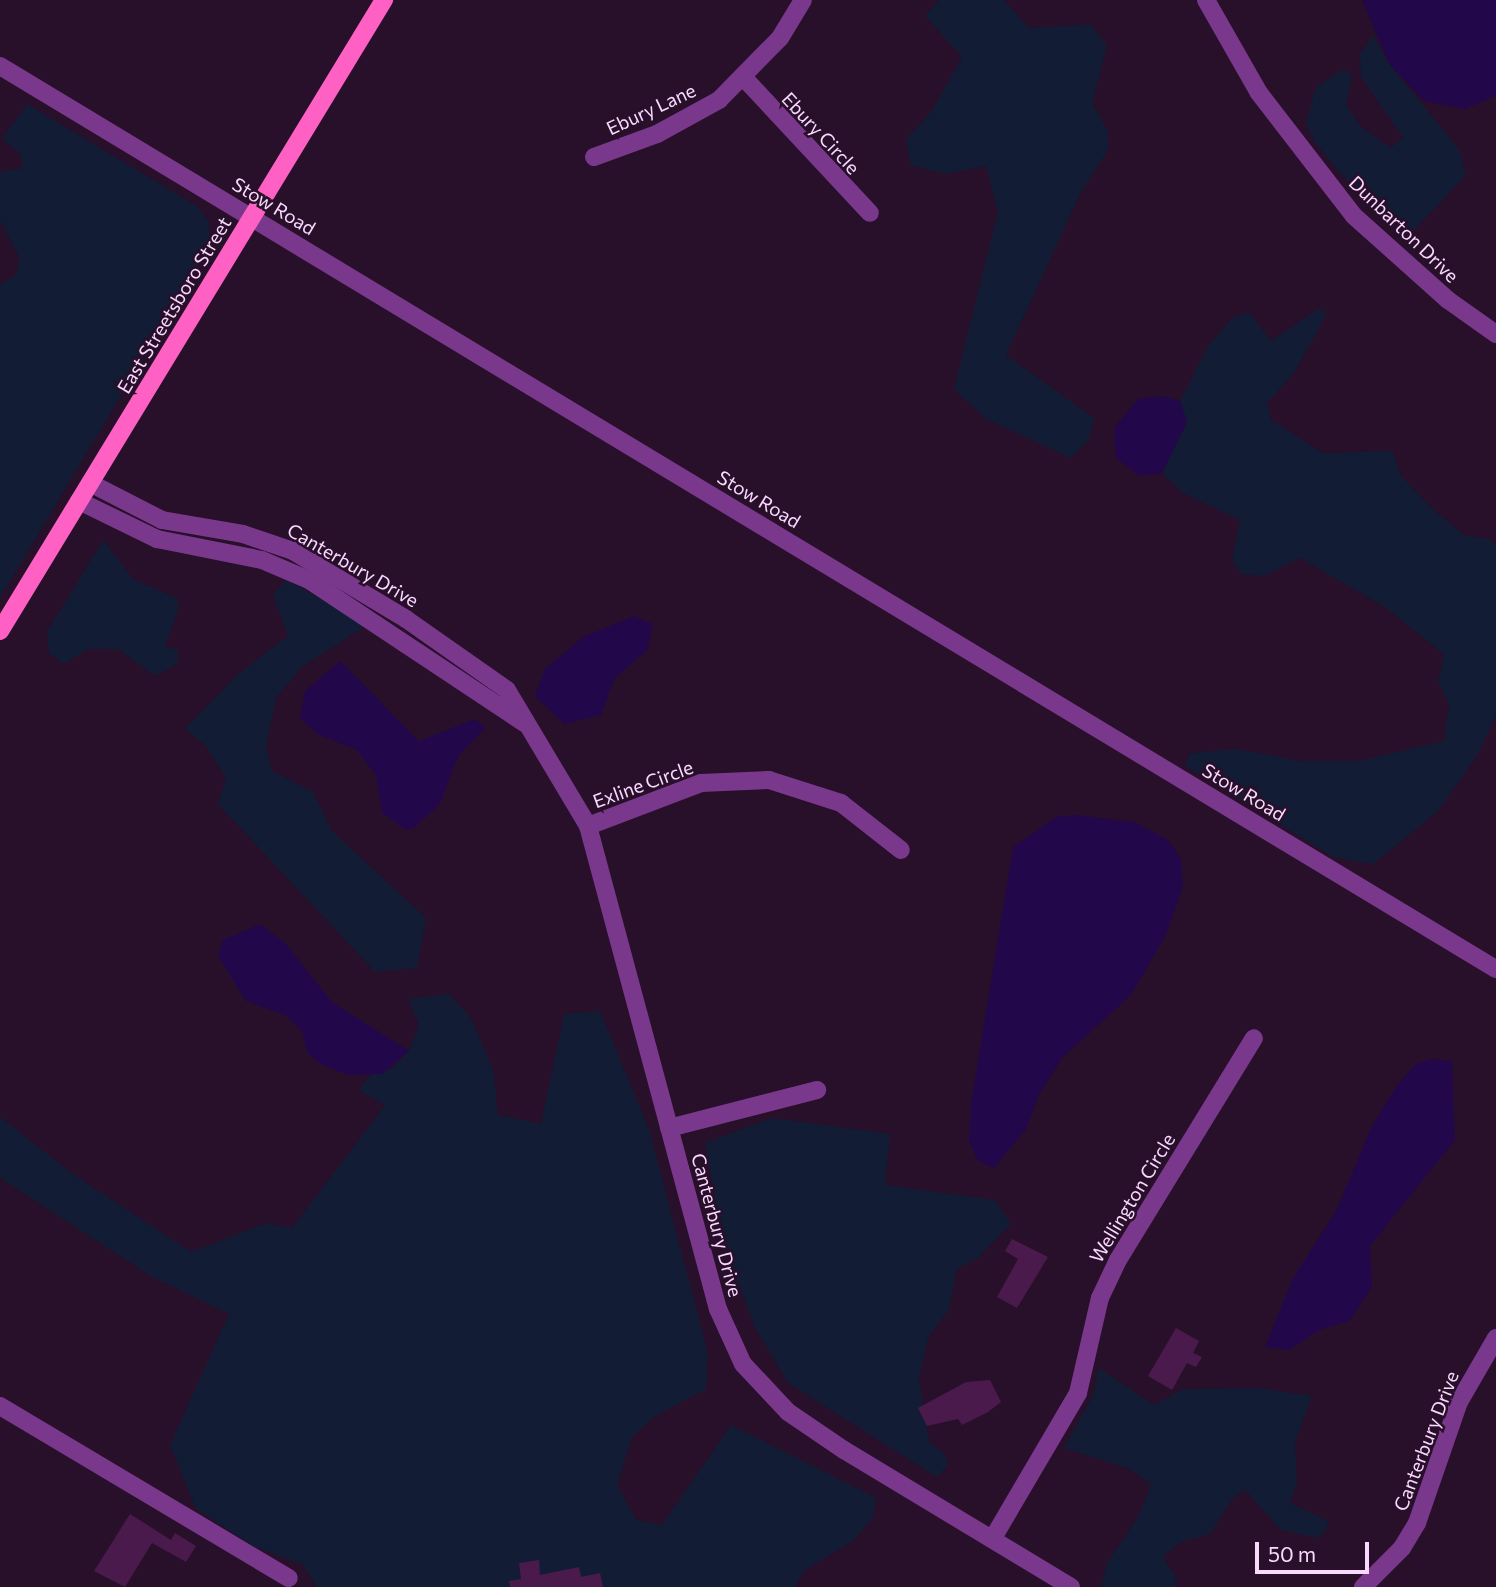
<!DOCTYPE html>
<style>
body{margin:0}
#map{position:relative;width:1496px;height:1587px;overflow:hidden;background:#280f2a;font-family:Commissioner,sans-serif}
div>[style]{position:absolute}
[style*='--x']{left:calc(var(--x)*1px);top:calc(var(--y)*1px);width:calc(var(--w)*1px);rotate:calc(var(--a)*1deg)}
.green>*{inset:0;background:#121c35}
.water>*{inset:0;background:#22084b}
.building>*{inset:0;background:#4a1a4c}
.minor>*{height:18px;margin:-9px;padding:0 9px;transform-origin:9px;border-radius:9px;background:#7a388c}
.major>*{height:18px;margin:-9px;padding:0 9px;transform-origin:9px;border-radius:9px;background:#ff60c3}
span{translate:-50% -50%;white-space:nowrap;text-align:center;line-height:1.15;-webkit-text-stroke:5px #280f2a;paint-order:stroke}
.street-label{font-size:19px;color:#fad9ff}
.scale{position:absolute;left:1255px;top:1542px;width:114px;height:32px;box-sizing:border-box;border:4px solid #fad9ff;border-top:0;padding-left:9px;font-size:21px;line-height:24px;white-space:nowrap;color:#fad9ff;-webkit-text-stroke:5px #280f2a;paint-order:stroke}
</style>
<div id="map">
<div class="green">
<div style="clip-path:polygon(939px 0,1004px 0,1029px 28px,1091px 24px,1107px 46px,1092px 103px,1108px 131px,1108px 150px,1079px 196px,1006px 355px,1094px 418px,1089px 439px,1071px 458px,986px 419px,954px 389px,998px 212px,986px 166px,945px 174px,911px 165px,906px 139px,931px 112px,962px 57px,925px 16px)"></div>
<div style="clip-path:polygon(1373px 35px,1390px 65px,1459px 149px,1466px 175px,1414px 230px,1376px 214px,1316px 144px,1306px 123px,1316px 87px,1344px 69px,1352px 75px,1346px 105px,1361px 127px,1391px 148px,1403px 137px,1361px 77px,1360px 54px)"></div>
<div style="clip-path:polygon(27px 104px,197px 206px,209px 222px,210px 246px,0 598px,0 284px,17px 274px,19px 257px,0 220px,0 172px,23px 168px,20px 153px,2px 139px)"></div>
<div style="clip-path:polygon(1320px 308px,1326px 314px,1316px 334px,1293px 374px,1267px 403px,1271px 420px,1323px 453px,1393px 451px,1400px 475px,1436px 512px,1464px 535px,1489px 539px,1496px 546px,1496px 715px,1478px 754px,1438px 811px,1373px 864px,1333px 857px,1185px 766px,1190px 753px,1237px 749px,1300px 761px,1360px 761px,1444px 741px,1449px 704px,1438px 682px,1444px 654px,1385px 607px,1300px 558px,1264px 576px,1241px 574px,1232px 559px,1240px 520px,1183px 493px,1162px 473px,1187px 422px,1180px 401px,1208px 346px,1232px 318px,1249px 312px,1271px 341px)"></div>
<div style="clip-path:polygon(103px 540px,133px 579px,176px 598px,179px 606px,165px 646px,178px 651px,178px 663px,165px 671px,154px 675px,118px 649px,88px 649px,64px 664px,49px 653px,47px 632px)"></div>
<div style="clip-path:polygon(287px 579px,366px 626px,303px 666px,276px 698px,266px 747px,272px 771px,313px 792px,332px 831px,426px 918px,417px 968px,375px 972px,218px 804px,226px 778px,205px 745px,185px 729px,237px 675px,288px 636px,273px 595px)"></div>
<div style="clip-path:polygon(449px 994px,471px 1018px,494px 1073px,498px 1115px,541px 1124px,564px 1014px,600px 1011px,649px 1129px,708px 1353px,706px 1389px,654px 1417px,632px 1437px,617px 1484px,636px 1520px,662px 1525px,731px 1425px,876px 1498px,873px 1518px,854px 1540px,805px 1570px,795px 1587px,317px 1587px,302px 1564px,255px 1547px,196px 1509px,170px 1445px,229px 1314px,151px 1276px,0 1178px,0 1117px,73px 1174px,191px 1252px,267px 1223px,292px 1228px,385px 1105px,359px 1090px,372px 1073px,390px 1070px,409px 1051px,419px 1025px,408px 999px)"></div>
<div style="clip-path:polygon(772px 1118px,890px 1134px,885px 1185px,995px 1200px,1011px 1224px,977px 1259px,957px 1268px,949px 1309px,928px 1338px,919px 1377px,929px 1442px,944px 1453px,948px 1465px,937px 1477px,788px 1383px,754px 1325px,722px 1240px,705px 1143px)"></div>
<div style="clip-path:polygon(1099px 1368px,1154px 1405px,1183px 1389px,1261px 1388px,1312px 1396px,1295px 1442px,1297px 1482px,1290px 1503px,1330px 1522px,1319px 1538px,1281px 1530px,1245px 1490px,1233px 1498px,1210px 1534px,1179px 1543px,1163px 1557px,1176px 1577px,1175px 1587px,1101px 1587px,1107px 1563px,1138px 1517px,1151px 1484px,1130px 1469px,1064px 1448px,1093px 1395px)"></div>
</div>
<div class="water">
<div style="clip-path:polygon(1362px 0,1496px 0,1496px 96px,1464px 109px,1424px 101px,1390px 65px)"></div>
<div style="clip-path:polygon(1163px 396px,1180px 401px,1187px 422px,1162px 473px,1140px 476px,1116px 458px,1114px 428px,1138px 399px)"></div>
<div style="clip-path:polygon(634px 616px,653px 624px,647px 650px,615px 678px,601px 715px,564px 724px,535px 696px,545px 669px,583px 637px)"></div>
<div style="clip-path:polygon(340px 661px,419px 741px,475px 719px,486px 728px,458px 756px,440px 804px,414px 828px,406px 830px,382px 813px,376px 775px,357px 750px,319px 735px,300px 718px,305px 691px)"></div>
<div style="clip-path:polygon(1075px 815px,1134px 822px,1168px 840px,1181px 859px,1183px 886px,1165px 937px,1131px 995px,1062px 1058px,1039px 1095px,1026px 1129px,994px 1168px,978px 1161px,969px 1141px,971px 1104px,1013px 847px,1056px 817px)"></div>
<div style="clip-path:polygon(260px 924px,285px 943px,332px 1002px,409px 1051px,382px 1074px,348px 1075px,320px 1064px,307px 1052px,302px 1031px,287px 1016px,246px 1001px,218px 956px,223px 940px)"></div>
<div style="clip-path:polygon(1431px 1059px,1452px 1061px,1455px 1140px,1370px 1246px,1372px 1286px,1350px 1321px,1319px 1330px,1290px 1350px,1265px 1347px,1293px 1278px,1336px 1211px,1372px 1126px,1397px 1085px,1416px 1064px)"></div>
</div>
<div class="building">
<div style="clip-path:polygon(1012px 1239px,1048px 1257px,1017px 1308px,997px 1297px,1018px 1259px,1005px 1251px)"></div>
<div style="clip-path:polygon(1176px 1328px,1199px 1341px,1193px 1353px,1202px 1357px,1196px 1367px,1187px 1363px,1172px 1390px,1148px 1376px)"></div>
<div style="clip-path:polygon(990px 1380px,1001px 1402px,988px 1412px,962px 1425px,958px 1419px,927px 1426px,918px 1408px,966px 1382px)"></div>
<div style="clip-path:polygon(130px 1514px,171px 1540px,175px 1533px,196px 1546px,186px 1562px,152px 1543px,125px 1587px,94px 1571px)"></div>
<div style="clip-path:polygon(539px 1560px,540px 1575px,579px 1567px,581px 1577px,600px 1573px,603px 1587px,510px 1587px,509px 1581px,521px 1579px,519px 1563px)"></div>
</div>
<div class="minor">
<div style="--x:1206;--y:0;--w:107;--a:60.3"></div>
<div style="--x:1259;--y:93;--w:155;--a:52.3"></div>
<div style="--x:1354;--y:216;--w:126;--a:41.8"></div>
<div style="--x:1448;--y:300;--w:59;--a:35.3"></div>
<div style="--x:0;--y:66;--w:1747;--a:31.12"></div>
<div style="--x:745;--y:79;--w:183;--a:47"></div>
<div style="--x:594;--y:157;--w:67;--a:-20.1"></div>
<div style="--x:657;--y:134;--w:71;--a:-28.7"></div>
<div style="--x:719;--y:100;--w:87;--a:-45.5"></div>
<div style="--x:780;--y:38;--w:44;--a:-58.8"></div>
<div style="--x:90;--y:483;--w:81;--a:27.2"></div>
<div style="--x:162;--y:520;--w:82;--a:9.8"></div>
<div style="--x:243;--y:534;--w:53;--a:18.8"></div>
<div style="--x:293;--y:551;--w:132;--a:31"></div>
<div style="--x:406;--y:619;--w:123;--a:35.1"></div>
<div style="--x:507;--y:690;--w:158;--a:59.2"></div>
<div style="--x:588;--y:826;--w:500;--a:74.94"></div>
<div style="--x:718;--y:1309;--w:60;--a:65.6"></div>
<div style="--x:743;--y:1364;--w:66;--a:46.8"></div>
<div style="--x:788;--y:1412;--w:68;--a:34.2"></div>
<div style="--x:844;--y:1450;--w:265;--a:31.1"></div>
<div style="--x:79;--y:501;--w:87;--a:26"></div>
<div style="--x:157;--y:539;--w:107;--a:11.3"></div>
<div style="--x:262;--y:560;--w:51;--a:23.1"></div>
<div style="--x:309;--y:580;--w:258;--a:33.6"></div>
<div style="--x:588;--y:826;--w:121;--a:-20.8"></div>
<div style="--x:701;--y:783;--w:68;--a:-2.5"></div>
<div style="--x:769;--y:780;--w:76;--a:17.7"></div>
<div style="--x:841;--y:803;--w:76;--a:38.1"></div>
<div style="--x:669;--y:1128;--w:153;--a:-14.4"></div>
<div style="--x:0;--y:1406;--w:336;--a:30.8"></div>
<div style="--x:993;--y:1538;--w:168;--a:-59.6"></div>
<div style="--x:1078;--y:1393;--w:98;--a:-77"></div>
<div style="--x:1100;--y:1298;--w:42;--a:-64.7"></div>
<div style="--x:1118;--y:1260;--w:260;--a:-58.5"></div>
<div style="--x:1363;--y:1587;--w:55;--a:-45"></div>
<div style="--x:1402;--y:1548;--w:29;--a:-59"></div>
<div style="--x:1417;--y:1523;--w:128;--a:-70.9"></div>
<div style="--x:1459;--y:1402;--w:74;--a:-60"></div>
</div>
<div class="major">
<div style="--x:0;--y:631;--w:739;--a:-58.68"></div>
</div>
<div class="street-label">
<span style="left:651px;top:109px;rotate:-25deg">Ebury Lane</span>
<span style="left:821px;top:133px;rotate:47deg">Ebury Circle</span>
<span style="left:274px;top:206px;rotate:31deg">Stow Road</span>
<span style="left:1404px;top:229px;rotate:44deg">Dunbarton Drive</span>
<span style="left:174px;top:305px;rotate:-59deg">East Streetsboro Street</span>
<span style="left:759px;top:499px;rotate:31deg">Stow Road</span>
<span style="left:353px;top:565px;rotate:30deg">Canterbury Drive</span>
<span style="left:643px;top:784px;rotate:-20deg">Exline Circle</span>
<span style="left:1244px;top:792px;rotate:31deg">Stow Road</span>
<span style="left:1132px;top:1198px;rotate:-59deg">Wellington Circle</span>
<span style="left:717px;top:1225px;rotate:75deg">Canterbury Drive</span>
<span style="left:1426px;top:1441px;rotate:-69deg">Canterbury Drive</span>
</div>
<div class="scale">50 m</div>
</div>
